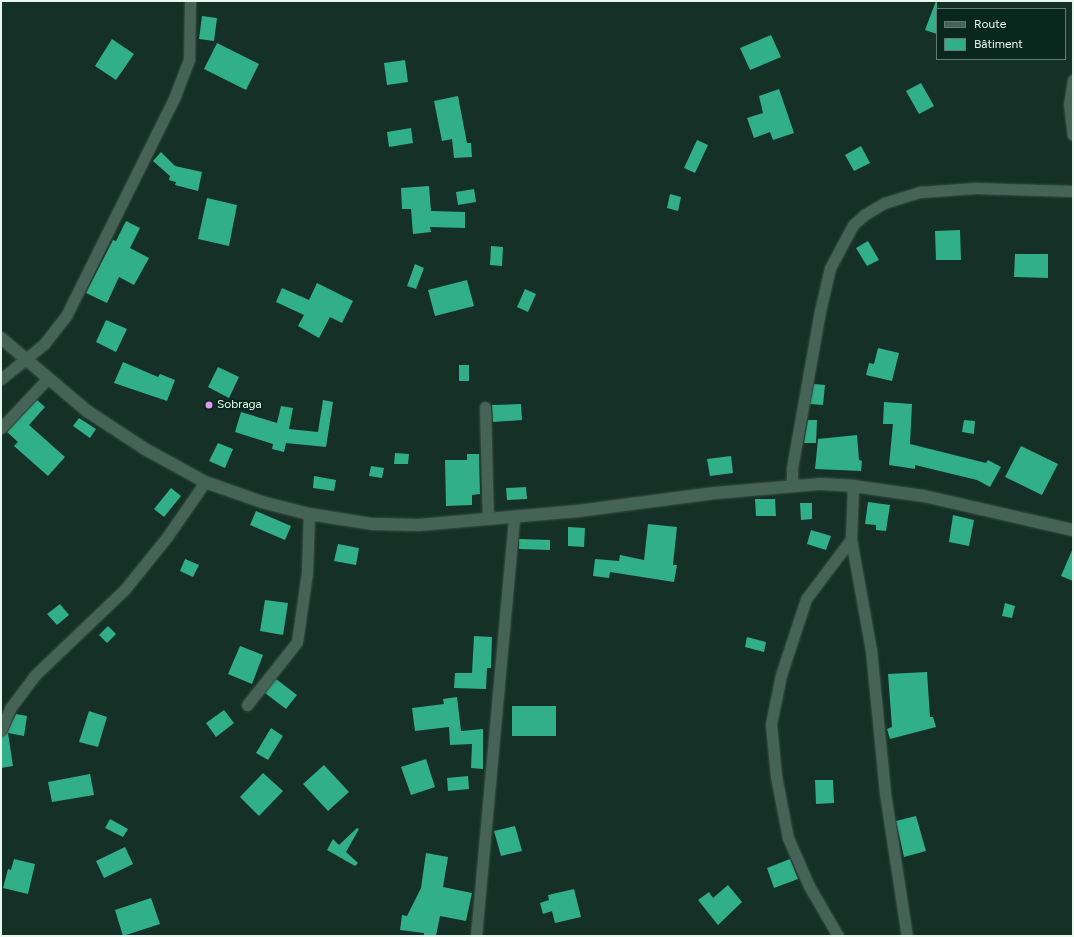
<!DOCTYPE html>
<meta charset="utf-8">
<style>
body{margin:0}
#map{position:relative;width:1074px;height:937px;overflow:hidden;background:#153127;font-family:Figtree,sans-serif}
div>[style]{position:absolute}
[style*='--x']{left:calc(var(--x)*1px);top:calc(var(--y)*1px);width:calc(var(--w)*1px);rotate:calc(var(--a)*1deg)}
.building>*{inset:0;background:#31af89}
.roads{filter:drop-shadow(0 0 1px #384f46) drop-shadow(0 0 1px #384f46)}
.minor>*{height:11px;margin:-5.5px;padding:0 5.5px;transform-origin:5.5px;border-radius:5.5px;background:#466358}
.tertiary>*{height:12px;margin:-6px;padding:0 6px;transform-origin:6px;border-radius:6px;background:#466358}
.dots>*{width:11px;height:11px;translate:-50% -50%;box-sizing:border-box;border:2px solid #0a271d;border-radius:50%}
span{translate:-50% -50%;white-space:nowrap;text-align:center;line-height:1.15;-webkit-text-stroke:4px #0a271d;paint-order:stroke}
.poi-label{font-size:12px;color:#e8f8f1}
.left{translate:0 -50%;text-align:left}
.frame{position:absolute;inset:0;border:2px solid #e8f8f1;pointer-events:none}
.legend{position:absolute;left:936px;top:8px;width:130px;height:52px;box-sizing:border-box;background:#0a271d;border:1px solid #637b72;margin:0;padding:5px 7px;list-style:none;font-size:12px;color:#e8f8f1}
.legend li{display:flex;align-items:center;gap:8px;height:20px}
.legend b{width:20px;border:1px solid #637b72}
</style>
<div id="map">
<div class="building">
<div style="clip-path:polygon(936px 1px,937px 1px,937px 34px,925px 30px)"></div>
<div style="clip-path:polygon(202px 16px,217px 18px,214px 41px,199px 39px)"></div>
<div style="clip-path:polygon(771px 35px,781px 57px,750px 70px,740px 48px)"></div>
<div style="clip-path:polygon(112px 39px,134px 54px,116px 80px,95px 66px)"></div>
<div style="clip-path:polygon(217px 43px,259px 64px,246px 90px,204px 69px)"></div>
<div style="clip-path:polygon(405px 60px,408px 82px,387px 85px,384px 63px)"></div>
<div style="clip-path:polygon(921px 83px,934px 106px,919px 114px,906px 91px)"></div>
<div style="clip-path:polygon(779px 89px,794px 133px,773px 140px,770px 132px,754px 138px,747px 118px,763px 113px,759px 96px)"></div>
<div style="clip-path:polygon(458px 96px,467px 143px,471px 143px,472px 157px,454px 158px,452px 139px,442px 141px,434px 101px)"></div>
<div style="clip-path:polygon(411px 128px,413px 143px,389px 147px,387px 132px)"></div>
<div style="clip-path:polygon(697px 140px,708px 145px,695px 173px,684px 168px)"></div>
<div style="clip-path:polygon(861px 146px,870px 163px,854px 171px,845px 155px)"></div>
<div style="clip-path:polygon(161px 152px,175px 166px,202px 172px,198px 191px,175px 185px,176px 182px,169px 180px,170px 176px,153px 161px)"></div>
<div style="clip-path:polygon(429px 186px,431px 211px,465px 212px,465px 228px,430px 227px,431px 232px,413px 234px,411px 209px,402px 209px,401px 188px)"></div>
<div style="clip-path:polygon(474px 189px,476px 202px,458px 205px,456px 192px)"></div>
<div style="clip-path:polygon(670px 194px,681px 197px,678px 211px,667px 208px)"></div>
<div style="clip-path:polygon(207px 198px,237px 205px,229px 246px,198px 239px)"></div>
<div style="clip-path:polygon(126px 221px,140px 228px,130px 248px,149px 258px,134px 285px,119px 277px,107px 303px,86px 293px,113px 240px,116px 241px)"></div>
<div style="clip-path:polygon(960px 230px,961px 260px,936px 260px,935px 231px)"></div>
<div style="clip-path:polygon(868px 241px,879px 260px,867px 266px,856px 248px)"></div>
<div style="clip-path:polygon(491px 246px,503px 247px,502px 266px,490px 265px)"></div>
<div style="clip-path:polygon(1015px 254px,1048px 254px,1048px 278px,1014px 277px)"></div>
<div style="clip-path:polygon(415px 264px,424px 268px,416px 289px,407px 286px)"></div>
<div style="clip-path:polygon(467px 280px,474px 306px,435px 316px,428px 290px)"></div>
<div style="clip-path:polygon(317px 283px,353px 301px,342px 323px,330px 317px,319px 338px,298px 326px,304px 315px,276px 302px,282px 288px,309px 300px)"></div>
<div style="clip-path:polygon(525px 289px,536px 294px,528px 312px,517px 307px)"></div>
<div style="clip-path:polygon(106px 320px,127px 329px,116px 352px,96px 342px)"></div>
<div style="clip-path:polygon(878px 348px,899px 353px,892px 381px,866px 375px,869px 363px,874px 364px)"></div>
<div style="clip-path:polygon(123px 362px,158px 377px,160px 374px,175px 380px,167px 401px,114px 383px)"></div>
<div style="clip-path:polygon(459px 365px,469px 365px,469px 381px,459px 381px)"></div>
<div style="clip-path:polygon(218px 367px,239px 377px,229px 398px,208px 387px)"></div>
<div style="clip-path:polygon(814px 384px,825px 385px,823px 405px,810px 404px)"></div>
<div style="clip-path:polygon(37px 400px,45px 407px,29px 425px,65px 457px,48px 476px,14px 446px,18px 442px,7px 432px)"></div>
<div style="clip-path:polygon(323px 400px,333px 402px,326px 447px,286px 443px,284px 452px,272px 449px,273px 444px,235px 432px,241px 412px,277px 423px,281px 406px,293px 408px,289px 429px,318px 432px)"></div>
<div style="clip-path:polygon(884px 402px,912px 404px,910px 444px,986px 463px,988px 460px,1001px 467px,990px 487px,977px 480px,915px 465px,915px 469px,889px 465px,893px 424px,883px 424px)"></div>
<div style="clip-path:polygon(521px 404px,522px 420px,493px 422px,492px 405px)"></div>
<div style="clip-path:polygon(79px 418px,96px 429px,90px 438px,73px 426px)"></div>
<div style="clip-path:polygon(808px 420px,817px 420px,816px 443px,804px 443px)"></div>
<div style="clip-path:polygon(964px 420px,975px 421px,974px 434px,962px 432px)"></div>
<div style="clip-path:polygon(857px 435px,859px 460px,862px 461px,861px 471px,815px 469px,818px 439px)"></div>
<div style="clip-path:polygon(218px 443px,233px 449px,225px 468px,209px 461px)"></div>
<div style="clip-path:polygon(1021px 446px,1058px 464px,1042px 495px,1005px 477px)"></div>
<div style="clip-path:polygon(395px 453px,409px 454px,408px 464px,394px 464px)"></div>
<div style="clip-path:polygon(467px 454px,479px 454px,480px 494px,472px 495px,472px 505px,446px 506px,445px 460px,467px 460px)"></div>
<div style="clip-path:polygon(731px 456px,733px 473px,710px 476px,707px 459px)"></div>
<div style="clip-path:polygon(371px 466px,384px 468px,382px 478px,369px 476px)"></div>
<div style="clip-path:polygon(314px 476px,336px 480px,334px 491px,313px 488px)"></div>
<div style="clip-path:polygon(526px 487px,527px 499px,507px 500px,506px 488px)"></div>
<div style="clip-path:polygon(171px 488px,181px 496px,164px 517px,154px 509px)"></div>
<div style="clip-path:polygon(755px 499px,775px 499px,776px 516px,756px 516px)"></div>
<div style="clip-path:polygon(868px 502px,890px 505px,886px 531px,876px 530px,876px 525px,865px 524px)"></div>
<div style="clip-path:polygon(800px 503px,812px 503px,812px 519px,801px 520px)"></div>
<div style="clip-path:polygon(256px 511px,291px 526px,285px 540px,250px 525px)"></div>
<div style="clip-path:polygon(953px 515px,974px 520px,969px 546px,949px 542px)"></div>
<div style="clip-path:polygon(648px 524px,677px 527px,673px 565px,677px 565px,674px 582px,610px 572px,609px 578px,593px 576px,595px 559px,619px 561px,620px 555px,644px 560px)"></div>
<div style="clip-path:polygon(568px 527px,585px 528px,584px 547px,568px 546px)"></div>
<div style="clip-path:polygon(811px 530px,831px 536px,826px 550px,807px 544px)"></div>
<div style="clip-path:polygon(519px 539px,550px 540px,550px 550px,519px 549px)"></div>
<div style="clip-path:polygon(338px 544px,359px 548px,356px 565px,334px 561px)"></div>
<div style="clip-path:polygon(1073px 548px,1073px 581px,1061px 576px)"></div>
<div style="clip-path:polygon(185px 559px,199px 565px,193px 577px,180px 571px)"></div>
<div style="clip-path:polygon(265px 600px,288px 603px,283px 635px,260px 631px)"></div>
<div style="clip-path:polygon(1005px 603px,1015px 606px,1012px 618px,1002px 616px)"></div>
<div style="clip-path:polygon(60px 604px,69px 615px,57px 625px,47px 614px)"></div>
<div style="clip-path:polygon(108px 626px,116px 634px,107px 643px,99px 635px)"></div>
<div style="clip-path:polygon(474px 636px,492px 637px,491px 668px,487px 668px,486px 689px,454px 688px,455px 673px,472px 673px)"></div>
<div style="clip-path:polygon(747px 637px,766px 642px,764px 652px,745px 647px)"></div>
<div style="clip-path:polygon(240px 646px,263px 655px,252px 684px,228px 674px)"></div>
<div style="clip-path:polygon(927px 672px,930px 717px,933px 717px,936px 727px,890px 739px,887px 729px,892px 727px,888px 674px)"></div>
<div style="clip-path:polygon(276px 679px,297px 695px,286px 709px,265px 693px)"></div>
<div style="clip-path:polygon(457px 697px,461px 731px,483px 729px,483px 769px,471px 768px,472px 744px,450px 745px,449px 727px,415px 731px,412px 708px,444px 704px,443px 699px)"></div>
<div style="clip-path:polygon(512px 706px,556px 706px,556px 736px,512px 736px)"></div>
<div style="clip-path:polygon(224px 710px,234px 723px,216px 737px,206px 723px)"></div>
<div style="clip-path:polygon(89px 711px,107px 717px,98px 747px,79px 742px)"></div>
<div style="clip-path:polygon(16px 714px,27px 716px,24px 736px,8px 733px,13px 766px,1px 768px,1px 737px,7px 733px)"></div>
<div style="clip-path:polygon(271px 728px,283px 736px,268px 760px,256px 753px)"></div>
<div style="clip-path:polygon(426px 759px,435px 787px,411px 795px,401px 767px)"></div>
<div style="clip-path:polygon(324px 765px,349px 792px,328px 811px,303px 784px)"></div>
<div style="clip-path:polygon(263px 773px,283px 791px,259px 816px,240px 797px)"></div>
<div style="clip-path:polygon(90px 774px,94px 795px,52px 802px,48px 782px)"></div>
<div style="clip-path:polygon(468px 776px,469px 789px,448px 791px,447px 778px)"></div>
<div style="clip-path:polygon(815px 780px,833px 780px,834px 803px,816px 804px)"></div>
<div style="clip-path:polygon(916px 816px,926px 851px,904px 857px,896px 821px)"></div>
<div style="clip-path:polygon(110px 819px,128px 829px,123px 837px,105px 828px)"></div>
<div style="clip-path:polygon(515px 826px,522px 851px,501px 856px,494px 831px)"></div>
<div style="clip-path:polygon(357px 828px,359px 829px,346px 852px,358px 863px,355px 866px,327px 850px,333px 839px,339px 845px)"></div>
<div style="clip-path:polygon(125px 847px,133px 864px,104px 878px,96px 861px)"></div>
<div style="clip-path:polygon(426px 853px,448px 857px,443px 887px,472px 893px,466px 921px,440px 916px,436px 936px,424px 936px,424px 933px,400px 930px,402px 915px,407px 916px,421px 888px)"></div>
<div style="clip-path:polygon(14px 859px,35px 864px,28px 894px,3px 888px,8px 869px,11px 870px)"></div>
<div style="clip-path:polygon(790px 859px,798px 879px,774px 888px,767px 868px)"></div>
<div style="clip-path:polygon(728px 885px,742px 902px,718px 925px,698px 900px,709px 892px,713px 898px)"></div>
<div style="clip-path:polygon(574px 889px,581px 917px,555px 923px,552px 911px,543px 914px,540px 903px,549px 900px,548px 895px)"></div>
<div style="clip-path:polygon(151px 898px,160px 924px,123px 936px,115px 910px)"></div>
</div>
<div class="roads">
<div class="minor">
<div style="--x:1073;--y:80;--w:24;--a:99"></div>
<div style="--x:1069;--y:104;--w:31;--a:83"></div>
<div style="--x:1;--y:379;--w:55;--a:-39.1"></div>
<div style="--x:44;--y:344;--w:36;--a:-52"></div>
<div style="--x:66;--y:316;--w:246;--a:-63.6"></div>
<div style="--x:175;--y:96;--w:39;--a:-69"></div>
<div style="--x:189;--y:60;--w:59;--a:-89"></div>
<div style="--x:485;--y:407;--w:112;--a:88.5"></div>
<div style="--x:1;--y:428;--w:67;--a:-46.8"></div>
<div style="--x:792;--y:485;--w:17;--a:-90"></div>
<div style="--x:792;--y:468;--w:159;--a:-79.9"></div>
<div style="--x:820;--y:311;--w:44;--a:-76.9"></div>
<div style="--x:830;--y:268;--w:49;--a:-61.9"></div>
<div style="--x:853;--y:225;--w:15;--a:-42"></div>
<div style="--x:864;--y:215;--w:23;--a:-31"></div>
<div style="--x:884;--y:203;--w:39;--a:-17"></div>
<div style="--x:921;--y:192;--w:54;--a:-4.2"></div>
<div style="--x:975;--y:188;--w:98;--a:1.8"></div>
<div style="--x:853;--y:486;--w:53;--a:92.2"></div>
<div style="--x:851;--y:539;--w:113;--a:79.8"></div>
<div style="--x:871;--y:650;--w:144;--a:84.4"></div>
<div style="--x:885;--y:793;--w:145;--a:81.3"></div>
<div style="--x:247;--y:705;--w:80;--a:-51.6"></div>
<div style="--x:297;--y:642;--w:70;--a:-81.8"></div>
<div style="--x:307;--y:573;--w:59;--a:-88.1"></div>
<div style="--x:1;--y:730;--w:25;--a:-67"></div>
<div style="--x:11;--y:707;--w:39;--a:-53"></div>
<div style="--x:34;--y:676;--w:126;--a:-43.7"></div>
<div style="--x:125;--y:589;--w:67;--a:-51.1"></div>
<div style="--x:167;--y:537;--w:67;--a:-55.4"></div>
<div style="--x:476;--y:936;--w:421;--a:-84.8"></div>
<div style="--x:838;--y:936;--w:58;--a:-120.1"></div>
<div style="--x:809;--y:886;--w:52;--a:-113.6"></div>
<div style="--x:788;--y:838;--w:63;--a:-101"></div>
<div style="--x:776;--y:776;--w:52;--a:-95.5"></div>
<div style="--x:771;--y:724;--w:50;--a:-78.5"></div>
<div style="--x:781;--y:675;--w:80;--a:-71.8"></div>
<div style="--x:806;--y:599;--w:75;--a:-53.1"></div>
</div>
<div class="tertiary">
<div style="--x:1;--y:338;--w:113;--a:40.3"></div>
<div style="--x:87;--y:411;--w:69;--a:33.2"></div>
<div style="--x:145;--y:449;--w:68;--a:28.8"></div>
<div style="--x:205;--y:482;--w:60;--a:19.3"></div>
<div style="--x:262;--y:502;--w:49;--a:14.3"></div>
<div style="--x:309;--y:514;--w:65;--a:8.9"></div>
<div style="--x:373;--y:524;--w:46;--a:1.2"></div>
<div style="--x:419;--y:525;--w:160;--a:-5"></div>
<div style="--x:578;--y:511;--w:138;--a:-7.5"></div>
<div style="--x:715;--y:493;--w:104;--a:-4.9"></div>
<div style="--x:819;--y:484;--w:34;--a:3"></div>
<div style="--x:853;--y:486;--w:72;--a:8"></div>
<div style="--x:924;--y:496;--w:153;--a:12.9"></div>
</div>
</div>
<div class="dots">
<div style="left:209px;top:405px;background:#de98f2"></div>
</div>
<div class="poi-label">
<span class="left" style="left:217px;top:405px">Sobraga</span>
</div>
<div class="frame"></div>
<ul class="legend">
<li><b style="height:5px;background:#466358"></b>Route</li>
<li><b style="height:11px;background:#31af89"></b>Bâtiment</li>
</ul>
</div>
